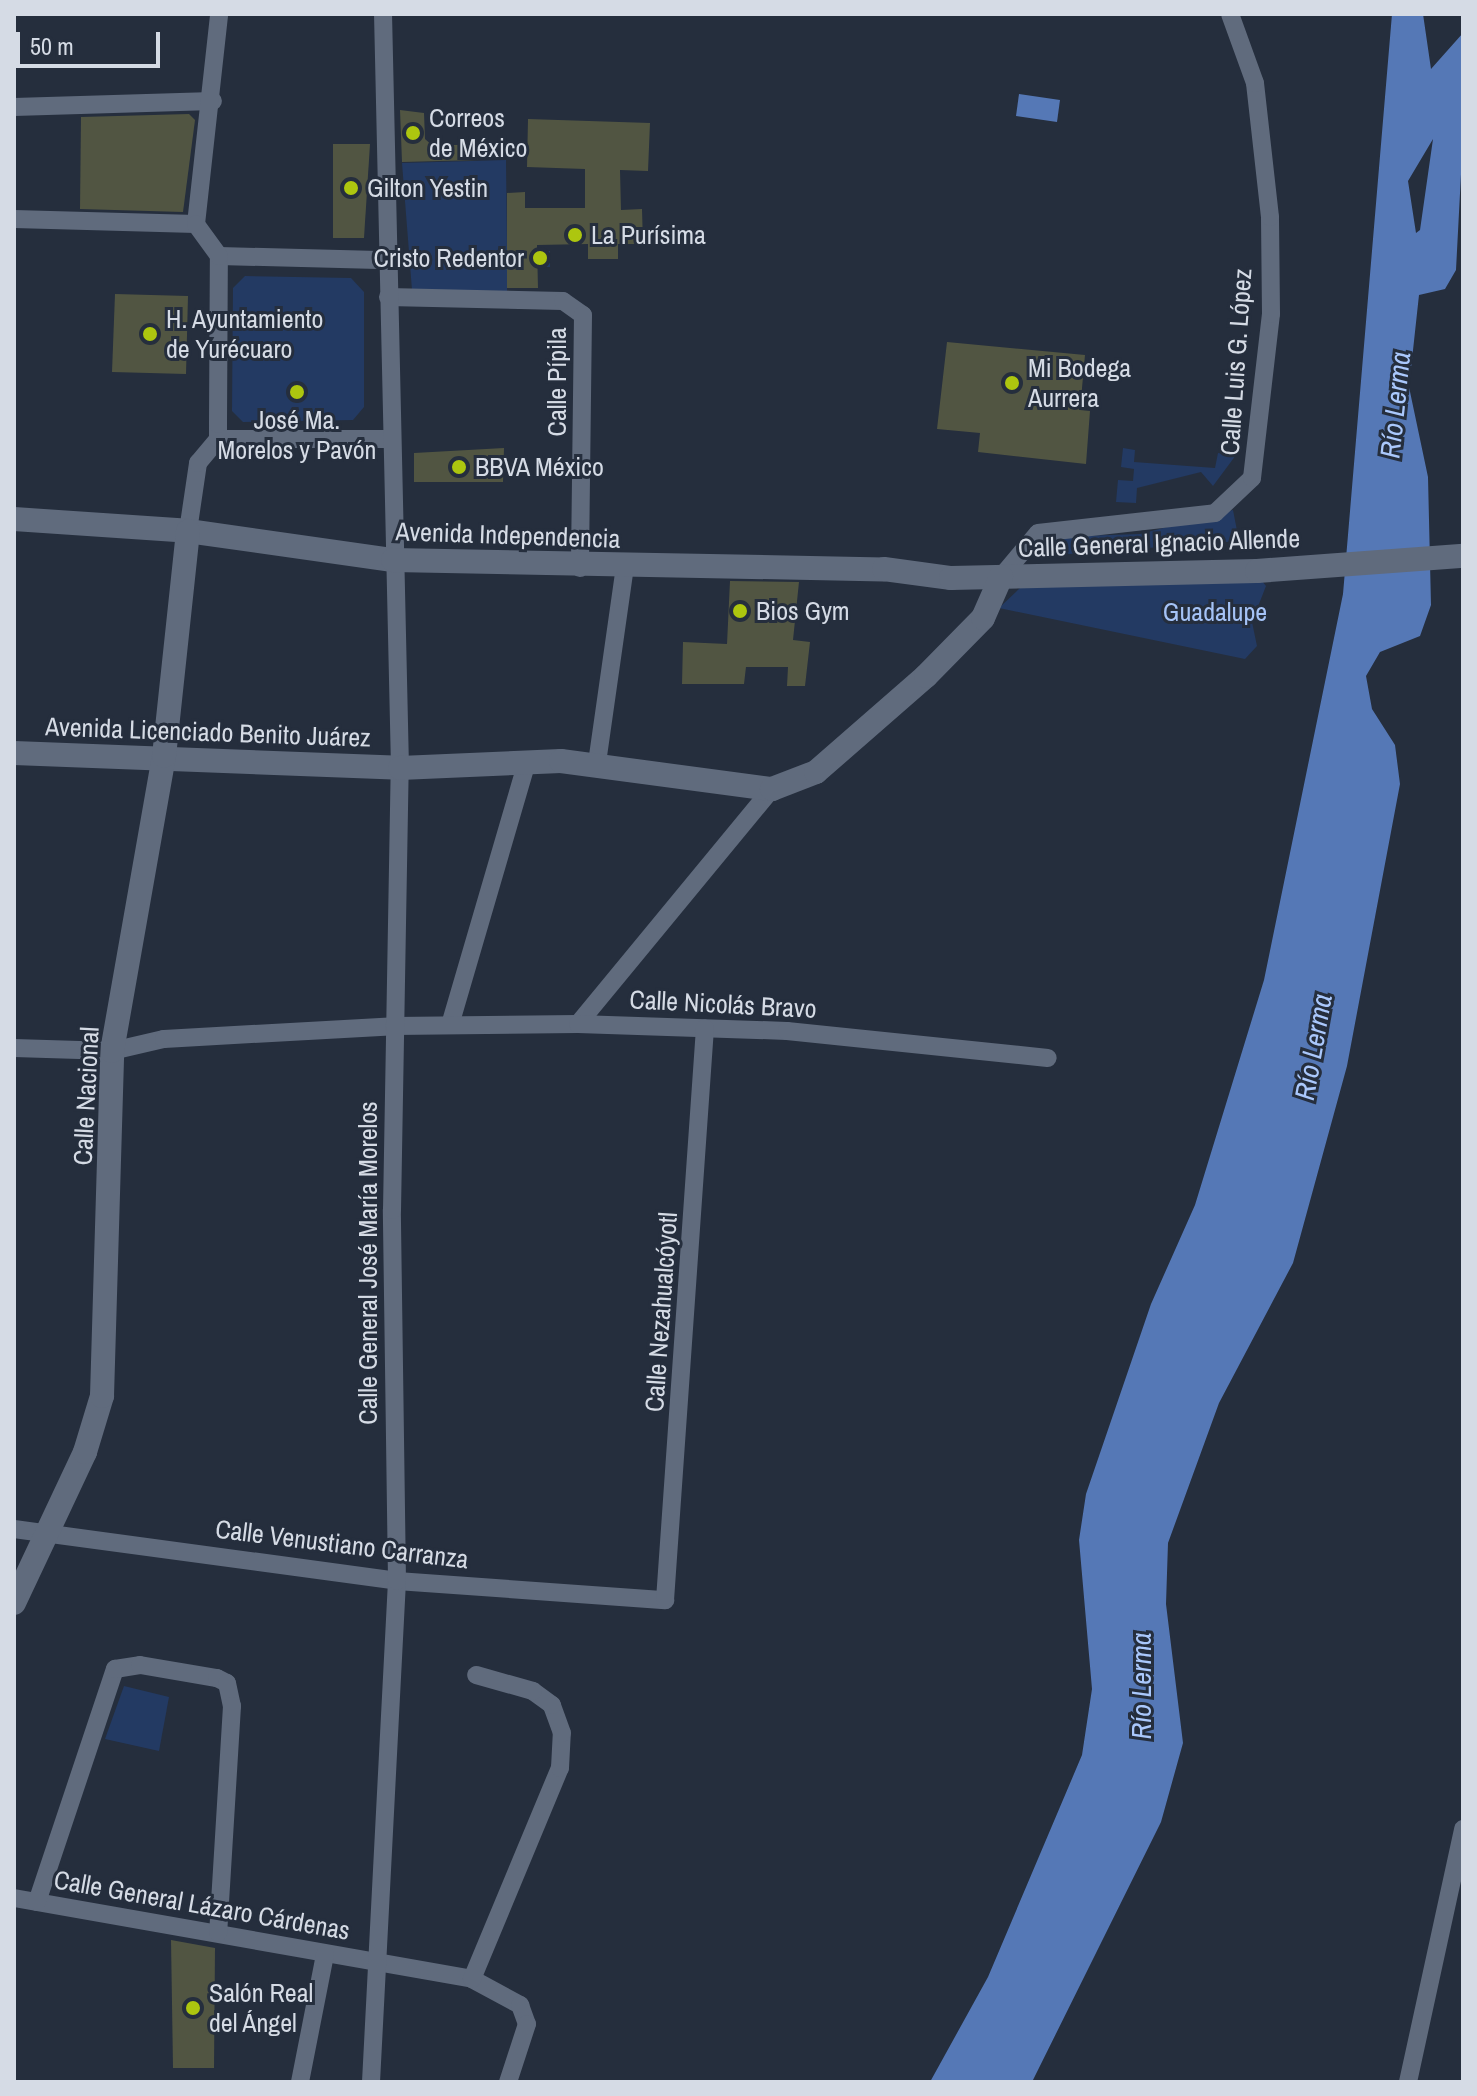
<!DOCTYPE html>
<meta charset="utf-8">
<style>
body{margin:0}
#map{position:relative;width:1477px;height:2096px;overflow:hidden;background:#252e3d;font-family:"Archivo Narrow",sans-serif}
div>[style]{position:absolute}
[style*='--x']{left:calc(var(--x)*1px);top:calc(var(--y)*1px);width:calc(var(--w)*1px);rotate:calc(var(--a)*1deg)}
.green>*{inset:0;background:#233a63}
.water>*{inset:0;background:#5578b6}
.building>*{inset:0;background:#515542}
.street>*{height:18px;margin:-9px;padding:0 9px;transform-origin:9px;border-radius:9px;background:#606b7d}
.secondary>*{height:24px;margin:-12px;padding:0 12px;transform-origin:12px;border-radius:12px;background:#606b7d}
.dots>*{width:22px;height:22px;translate:-50% -50%;box-sizing:border-box;border:4px solid #252e3d;border-radius:50%}
span{translate:-50% -50%;white-space:nowrap;text-align:center;line-height:1.15;-webkit-text-stroke:6px #252e3d;paint-order:stroke}
.poi-label{font-size:26px;color:#d5dbe5}
.left{translate:0 -50%;text-align:left}
.right{translate:-100% -50%;text-align:right}
.street-label{font-size:26px;color:#d5dbe5}
.park-label{font-size:26px;color:#a5c3f7}
.water-label{font-size:28px;color:#aac8fc;font-style:italic}
.frame{position:absolute;inset:0;border:16px solid #d5dbe5;pointer-events:none}
.scale{position:absolute;left:16px;top:32px;width:144px;height:36px;box-sizing:border-box;border:4px solid #d5dbe5;border-top:0;padding-left:10px;font-size:24px;line-height:28px;white-space:nowrap;color:#d5dbe5;-webkit-text-stroke:6px #252e3d;paint-order:stroke}
</style>
<div id="map">
<div class="green">
<div style="clip-path:polygon(506px 160px,507px 252px,550px 251px,550px 267px,507px 267px,507px 291px,412px 290px,402px 163px)"></div>
<div style="clip-path:polygon(245px 276px,351px 278px,364px 292px,364px 407px,353px 420px,243px 422px,232px 411px,233px 288px)"></div>
<div style="clip-path:polygon(1123px 448px,1135px 450px,1134px 462px,1215px 468px,1218px 453px,1236px 455px,1213px 486px,1201px 472px,1137px 488px,1136px 503px,1116px 502px,1118px 480px,1133px 481px,1134px 469px,1121px 467px)"></div>
<div style="clip-path:polygon(1233px 510px,1239px 541px,1056px 555px,1051px 537px,1140px 534px)"></div>
<div style="clip-path:polygon(1254px 571px,1266px 586px,1252px 622px,1257px 646px,1245px 659px,999px 608px,1020px 588px)"></div>
<div style="clip-path:polygon(124px 1686px,169px 1697px,159px 1751px,105px 1739px)"></div>
</div>
<div class="water">
<div style="clip-path:polygon(evenodd,1392px 14px,1423px 14px,1431px 69px,1463px 33px,1463px 136px,1456px 270px,1445px 289px,1419px 295px,1409px 387px,1428px 477px,1431px 605px,1420px 636px,1380px 652px,1366px 676px,1372px 709px,1395px 745px,1400px 784px,1347px 1066px,1293px 1263px,1219px 1403px,1168px 1543px,1166px 1604px,1183px 1743px,1161px 1822px,1032px 2082px,930px 2082px,988px 1977px,1082px 1755px,1092px 1689px,1079px 1540px,1086px 1494px,1151px 1304px,1195px 1205px,1264px 980px,1343px 594px,1392px 14px,1433px 139px,1420px 230px,1416px 233px,1408px 181px,1433px 139px)"></div>
<div style="clip-path:polygon(1019px 94px,1060px 100px,1057px 122px,1016px 116px)"></div>
</div>
<div class="building">
<div style="clip-path:polygon(400px 110px,424px 113px,425px 139px,433px 146px,477px 144px,478px 160px,402px 162px)"></div>
<div style="clip-path:polygon(189px 114px,195px 120px,183px 212px,80px 209px,81px 117px)"></div>
<div style="clip-path:polygon(528px 119px,650px 123px,648px 171px,620px 170px,621px 210px,642px 209px,643px 244px,618px 244px,618px 259px,588px 259px,588px 244px,537px 245px,538px 288px,507px 288px,507px 193px,525px 192px,525px 208px,585px 208px,585px 169px,527px 167px)"></div>
<div style="clip-path:polygon(333px 144px,370px 144px,364px 238px,333px 238px)"></div>
<div style="clip-path:polygon(115px 294px,188px 296px,186px 374px,112px 372px)"></div>
<div style="clip-path:polygon(947px 342px,1085px 355px,1080px 410px,1090px 411px,1086px 464px,978px 452px,980px 433px,937px 429px)"></div>
<div style="clip-path:polygon(504px 448px,503px 482px,414px 482px,414px 453px)"></div>
<div style="clip-path:polygon(730px 581px,799px 582px,793px 640px,810px 642px,805px 686px,787px 686px,788px 667px,746px 667px,744px 684px,682px 684px,683px 642px,727px 644px)"></div>
<div style="clip-path:polygon(171px 1940px,215px 1948px,214px 2068px,173px 2068px)"></div>
</div>
<div class="street">
<div style="--x:14;--y:107;--w:199;--a:-1.7"></div>
<div style="--x:14;--y:219;--w:182;--a:1.6"></div>
<div style="--x:196;--y:224;--w:211;--a:-83.7"></div>
<div style="--x:219;--y:256;--w:169;--a:1.4"></div>
<div style="--x:388;--y:297;--w:175;--a:1.3"></div>
<div style="--x:563;--y:301;--w:24;--a:35"></div>
<div style="--x:583;--y:315;--w:253;--a:90.7"></div>
<div style="--x:218;--y:439;--w:173;--a:0"></div>
<div style="--x:188;--y:531;--w:69;--a:-81.6"></div>
<div style="--x:198;--y:463;--w:31;--a:-50"></div>
<div style="--x:218;--y:439;--w:15;--a:-90"></div>
<div style="--x:218;--y:424;--w:168;--a:-89.7"></div>
<div style="--x:219;--y:256;--w:39;--a:-126"></div>
<div style="--x:1001;--y:577;--w:57;--a:-49.9"></div>
<div style="--x:1038;--y:533;--w:178;--a:-6.4"></div>
<div style="--x:1215;--y:513;--w:51;--a:-43.4"></div>
<div style="--x:1252;--y:478;--w:165;--a:-83.4"></div>
<div style="--x:1271;--y:314;--w:97;--a:-90.6"></div>
<div style="--x:1270;--y:217;--w:135;--a:-96.4"></div>
<div style="--x:1255;--y:83;--w:73;--a:-109.9"></div>
<div style="--x:597;--y:763;--w:198;--a:-81.9"></div>
<div style="--x:578;--y:1024;--w:305;--a:-50.5"></div>
<div style="--x:450;--y:1025;--w:275;--a:-73.7"></div>
<div style="--x:14;--y:1048;--w:98;--a:1.8"></div>
<div style="--x:112;--y:1051;--w:53;--a:-13"></div>
<div style="--x:164;--y:1039;--w:230;--a:-3.2"></div>
<div style="--x:394;--y:1026;--w:184;--a:-0.6"></div>
<div style="--x:578;--y:1024;--w:209;--a:1.9"></div>
<div style="--x:787;--y:1031;--w:262;--a:5.9"></div>
<div style="--x:14;--y:1529;--w:387;--a:7.7"></div>
<div style="--x:397;--y:1581;--w:269;--a:4.1"></div>
<div style="--x:665;--y:1600;--w:573;--a:-86"></div>
<div style="--x:14;--y:1898;--w:465;--a:10"></div>
<div style="--x:472;--y:1979;--w:55;--a:28.4"></div>
<div style="--x:520;--y:2005;--w:20;--a:70"></div>
<div style="--x:527;--y:2024;--w:61;--a:108.1"></div>
<div style="--x:37;--y:1902;--w:246;--a:-71.5"></div>
<div style="--x:115;--y:1669;--w:25;--a:-9"></div>
<div style="--x:140;--y:1665;--w:78;--a:9.6"></div>
<div style="--x:217;--y:1678;--w:11;--a:27"></div>
<div style="--x:227;--y:1683;--w:24;--a:78"></div>
<div style="--x:232;--y:1706;--w:227;--a:93.5"></div>
<div style="--x:472;--y:1979;--w:229;--a:-67.4"></div>
<div style="--x:560;--y:1768;--w:35;--a:-87"></div>
<div style="--x:562;--y:1733;--w:30;--a:-110"></div>
<div style="--x:552;--y:1705;--w:24;--a:-144"></div>
<div style="--x:533;--y:1691;--w:59;--a:-164.3"></div>
<div style="--x:300;--y:2082;--w:130;--a:-78.9"></div>
<div style="--x:371;--y:2082;--w:502;--a:-87.03"></div>
<div style="--x:397;--y:1581;--w:371;--a:-90.8"></div>
<div style="--x:392;--y:1210;--w:442;--a:-89"></div>
<div style="--x:400;--y:768;--w:754;--a:-91.29"></div>
<div style="--x:1408;--y:2082;--w:259;--a:-77.7"></div>
</div>
<div class="secondary">
<div style="--x:14;--y:519;--w:174;--a:3.9"></div>
<div style="--x:188;--y:531;--w:207;--a:8.1"></div>
<div style="--x:393;--y:560;--w:491;--a:1.1"></div>
<div style="--x:884;--y:569;--w:68;--a:7.7"></div>
<div style="--x:951;--y:578;--w:306;--a:-1.3"></div>
<div style="--x:1257;--y:571;--w:207;--a:-4.2"></div>
<div style="--x:14;--y:753;--w:386;--a:2.2"></div>
<div style="--x:400;--y:768;--w:161;--a:-2.5"></div>
<div style="--x:561;--y:761;--w:213;--a:7.6"></div>
<div style="--x:772;--y:789;--w:47;--a:-21.1"></div>
<div style="--x:816;--y:772;--w:146;--a:-41.1"></div>
<div style="--x:926;--y:676;--w:81;--a:-45.5"></div>
<div style="--x:983;--y:618;--w:45;--a:-66.3"></div>
<div style="--x:14;--y:1603;--w:167;--a:-64.8"></div>
<div style="--x:85;--y:1452;--w:59;--a:-73.1"></div>
<div style="--x:102;--y:1396;--w:345;--a:-88.3"></div>
<div style="--x:112;--y:1051;--w:300;--a:-80"></div>
<div style="--x:164;--y:756;--w:226;--a:-83.9"></div>
</div>
<div class="dots">
<div style="left:413px;top:133px;background:#adc60f"></div>
<div style="left:351px;top:188px;background:#adc60f"></div>
<div style="left:575px;top:235px;background:#adc60f"></div>
<div style="left:540px;top:258px;background:#adc60f"></div>
<div style="left:150px;top:334px;background:#adc60f"></div>
<div style="left:1012px;top:383px;background:#adc60f"></div>
<div style="left:297px;top:392px;background:#adc60f"></div>
<div style="left:459px;top:467px;background:#adc60f"></div>
<div style="left:740px;top:611px;background:#adc60f"></div>
<div style="left:193px;top:2008px;background:#adc60f"></div>
</div>
<div class="poi-label">
<span class="left" style="left:429px;top:133px">Correos<br>de México</span>
<span class="left" style="left:367px;top:188px">Gilton Yestin</span>
<span class="left" style="left:591px;top:235px">La Purísima</span>
<span class="right" style="left:524px;top:258px">Cristo Redentor</span>
<span class="left" style="left:166px;top:334px">H. Ayuntamiento<br>de Yurécuaro</span>
<span class="left" style="left:1028px;top:383px">Mi Bodega<br>Aurrera</span>
<span style="left:297px;top:435px">José Ma.<br>Morelos y Pavón</span>
<span class="left" style="left:475px;top:467px">BBVA México</span>
<span class="left" style="left:756px;top:611px">Bios Gym</span>
<span class="left" style="left:209px;top:2008px">Salón Real<br>del Ángel</span>
</div>
<div class="street-label">
<span style="left:1236px;top:362px;rotate:-86deg">Calle Luis G. López</span>
<span style="left:557px;top:382px;rotate:-90deg">Calle Pípila</span>
<span style="left:508px;top:535px;rotate:2deg">Avenida Independencia</span>
<span style="left:1159px;top:543px;rotate:-2deg">Calle General Ignacio Allende</span>
<span style="left:208px;top:732px;rotate:2deg">Avenida Licenciado Benito Juárez</span>
<span style="left:723px;top:1004px;rotate:3deg">Calle Nicolás Bravo</span>
<span style="left:86px;top:1096px;rotate:-87deg">Calle Nacional</span>
<span style="left:368px;top:1263px;rotate:-90deg">Calle General José María Morelos</span>
<span style="left:661px;top:1312px;rotate:-86deg">Calle Nezahualcóyotl</span>
<span style="left:342px;top:1544px;rotate:7deg">Calle Venustiano Carranza</span>
<span style="left:202px;top:1905px;rotate:10deg">Calle General Lázaro Cárdenas</span>
</div>
<div class="park-label">
<span style="left:1215px;top:612px">Guadalupe</span>
</div>
<div class="water-label">
<span style="left:1395px;top:405px;rotate:-84deg">Río Lerma</span>
<span style="left:1313px;top:1047px;rotate:-80deg">Río Lerma</span>
<span style="left:1141px;top:1686px;rotate:-90deg">Río Lerma</span>
</div>
<div class="frame"></div>
<div class="scale">50 m</div>
</div>
